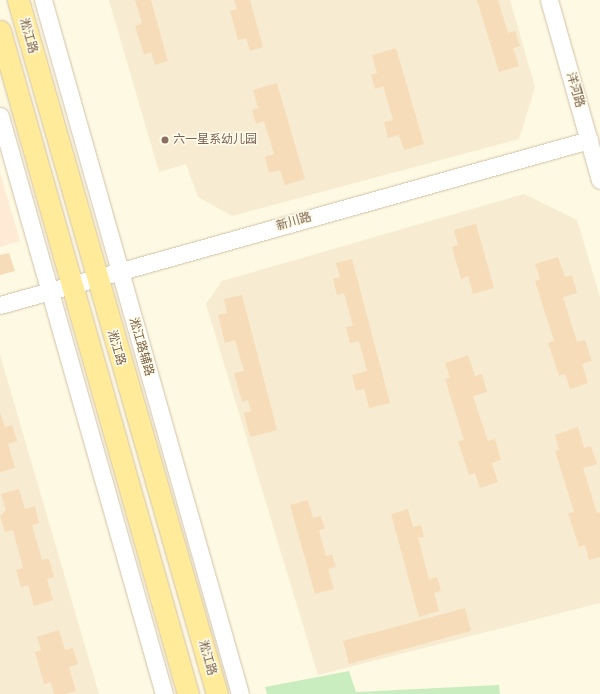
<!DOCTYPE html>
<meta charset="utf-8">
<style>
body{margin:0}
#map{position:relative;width:600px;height:694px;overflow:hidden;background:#fef9e3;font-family:"Fira Sans","Noto Sans SC",sans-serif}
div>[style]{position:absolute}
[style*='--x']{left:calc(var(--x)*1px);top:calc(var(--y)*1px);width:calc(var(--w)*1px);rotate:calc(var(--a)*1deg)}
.residential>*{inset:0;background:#f7ecd1}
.commercial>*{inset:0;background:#ffead6}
.green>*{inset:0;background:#caedc0}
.building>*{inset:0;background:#f6dcb8}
.roads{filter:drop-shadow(0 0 1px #d1c1a8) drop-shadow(0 0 1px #d1c1a8)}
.minor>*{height:17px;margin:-8.5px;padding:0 8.5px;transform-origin:8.5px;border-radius:8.5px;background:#fff}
.major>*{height:21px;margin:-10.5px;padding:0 10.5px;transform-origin:10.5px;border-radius:10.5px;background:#ffeb99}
.dots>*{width:11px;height:11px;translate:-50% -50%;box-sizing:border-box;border:2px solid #fffbeb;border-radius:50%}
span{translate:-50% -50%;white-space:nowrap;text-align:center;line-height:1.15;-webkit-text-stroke:3px #fffbeb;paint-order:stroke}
.street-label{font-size:12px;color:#796146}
.education-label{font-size:12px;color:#785e54}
.left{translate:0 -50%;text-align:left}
</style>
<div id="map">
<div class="residential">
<div style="clip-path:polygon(109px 0,510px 0,535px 87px,519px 139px,232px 216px,198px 197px,186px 164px,159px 172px)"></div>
<div style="clip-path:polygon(524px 194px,577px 220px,600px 297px,600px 603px,318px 675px,206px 304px,222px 281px)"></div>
<div style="clip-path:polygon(0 355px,99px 694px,0 694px)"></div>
</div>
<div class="commercial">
<div style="clip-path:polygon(0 173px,20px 241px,0 247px)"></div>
</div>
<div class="green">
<div style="clip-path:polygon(349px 671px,356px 692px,499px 685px,500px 694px,267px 694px,265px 687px)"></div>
</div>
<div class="building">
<div style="clip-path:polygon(135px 0,151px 0,168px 61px,155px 65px,151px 52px,144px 55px,135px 26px,142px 23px)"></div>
<div style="clip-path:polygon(234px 0,250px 0,263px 47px,250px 51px,246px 38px,238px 40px,230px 11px,237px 9px)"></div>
<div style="clip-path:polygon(477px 0,498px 0,508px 33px,515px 31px,520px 46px,513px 48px,519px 66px,499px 72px)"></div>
<div style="clip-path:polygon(396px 48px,424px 144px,404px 150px,399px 135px,388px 138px,384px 122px,393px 120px,383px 86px,375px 89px,371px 75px,377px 73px,372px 55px)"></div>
<div style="clip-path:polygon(277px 83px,305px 179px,285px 185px,280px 170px,269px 173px,265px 157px,274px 154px,264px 121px,256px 124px,252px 110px,258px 108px,253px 90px)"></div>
<div style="clip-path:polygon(476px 224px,494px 288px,473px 294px,468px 276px,461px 279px,452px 247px,458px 245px,454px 230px)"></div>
<div style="clip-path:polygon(9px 253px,15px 271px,0 275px,0 255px)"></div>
<div style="clip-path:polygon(558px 257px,565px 277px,572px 275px,577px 293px,563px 297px,577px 342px,585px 340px,592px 361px,582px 364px,588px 383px,570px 389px,565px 374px,559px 376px,548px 343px,554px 341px,535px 281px,540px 279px,535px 264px)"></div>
<div style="clip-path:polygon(352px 259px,390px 403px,369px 408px,364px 389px,356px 391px,352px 375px,367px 371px,359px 341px,350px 343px,346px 327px,353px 326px,344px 293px,337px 295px,333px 279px,340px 277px,336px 263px)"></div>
<div style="clip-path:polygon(242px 295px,277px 430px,250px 437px,244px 413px,251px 411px,248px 400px,242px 402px,234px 373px,244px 371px,235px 340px,225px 343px,218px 315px,227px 313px,224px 299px)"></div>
<div style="clip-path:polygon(468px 355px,475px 376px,482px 374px,487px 392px,473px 396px,488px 441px,495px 439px,501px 460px,492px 463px,498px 482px,480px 488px,475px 473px,469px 475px,458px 441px,464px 440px,445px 379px,450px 378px,445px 363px)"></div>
<div style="clip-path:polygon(0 413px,5px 427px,12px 425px,17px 441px,8px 444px,15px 468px,0 472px)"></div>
<div style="clip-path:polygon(578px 427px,584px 448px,591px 446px,597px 464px,583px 468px,597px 513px,600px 512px,600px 557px,589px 560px,585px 545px,579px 547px,568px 513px,574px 512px,555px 451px,559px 450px,555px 435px)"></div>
<div style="clip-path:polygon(19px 489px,25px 509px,35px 506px,39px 523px,32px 525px,42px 560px,49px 559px,54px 577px,47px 579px,53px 600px,34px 606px,28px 585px,21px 587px,16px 570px,23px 568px,13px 530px,5px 532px,0 516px,6px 510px,1px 494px)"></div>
<div style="clip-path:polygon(308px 500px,313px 518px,321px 516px,325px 529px,319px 530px,326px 556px,332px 554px,336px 567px,328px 569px,334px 589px,315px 594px,290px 505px)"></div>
<div style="clip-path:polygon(408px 509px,413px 527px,421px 525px,424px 537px,418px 538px,429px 579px,437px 577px,441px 591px,434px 593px,439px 611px,419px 617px,391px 514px)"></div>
<div style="clip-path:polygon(465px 608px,471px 631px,349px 664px,343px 641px)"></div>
<div style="clip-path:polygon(59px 630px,65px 650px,73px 648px,78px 664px,69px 667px,76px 691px,65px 694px,54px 694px,51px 682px,44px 684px,35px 652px,41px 650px,37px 637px)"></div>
</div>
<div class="roads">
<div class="minor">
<div style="--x:43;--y:0;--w:721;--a:74.15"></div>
<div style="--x:549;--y:0;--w:187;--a:74.2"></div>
<div style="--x:0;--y:116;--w:601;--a:74.16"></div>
<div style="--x:0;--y:305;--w:612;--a:-15.65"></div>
</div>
<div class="major">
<div style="--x:18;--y:0;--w:722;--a:74"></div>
<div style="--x:0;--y:31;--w:689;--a:74.17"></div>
</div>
</div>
<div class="dots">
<div style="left:165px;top:140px;background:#8d6e63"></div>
</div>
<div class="street-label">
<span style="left:28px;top:36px;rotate:74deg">淞江路</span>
<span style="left:575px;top:90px;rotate:74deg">洋河路</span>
<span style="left:294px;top:222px;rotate:-16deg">新川路</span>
<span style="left:141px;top:347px;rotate:74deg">淞江路辅路</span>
<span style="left:116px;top:348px;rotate:74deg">淞江路</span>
<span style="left:207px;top:658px;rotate:74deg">淞江路</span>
</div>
<div class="education-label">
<span class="left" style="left:173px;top:140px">六一星系幼儿园</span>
</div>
</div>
